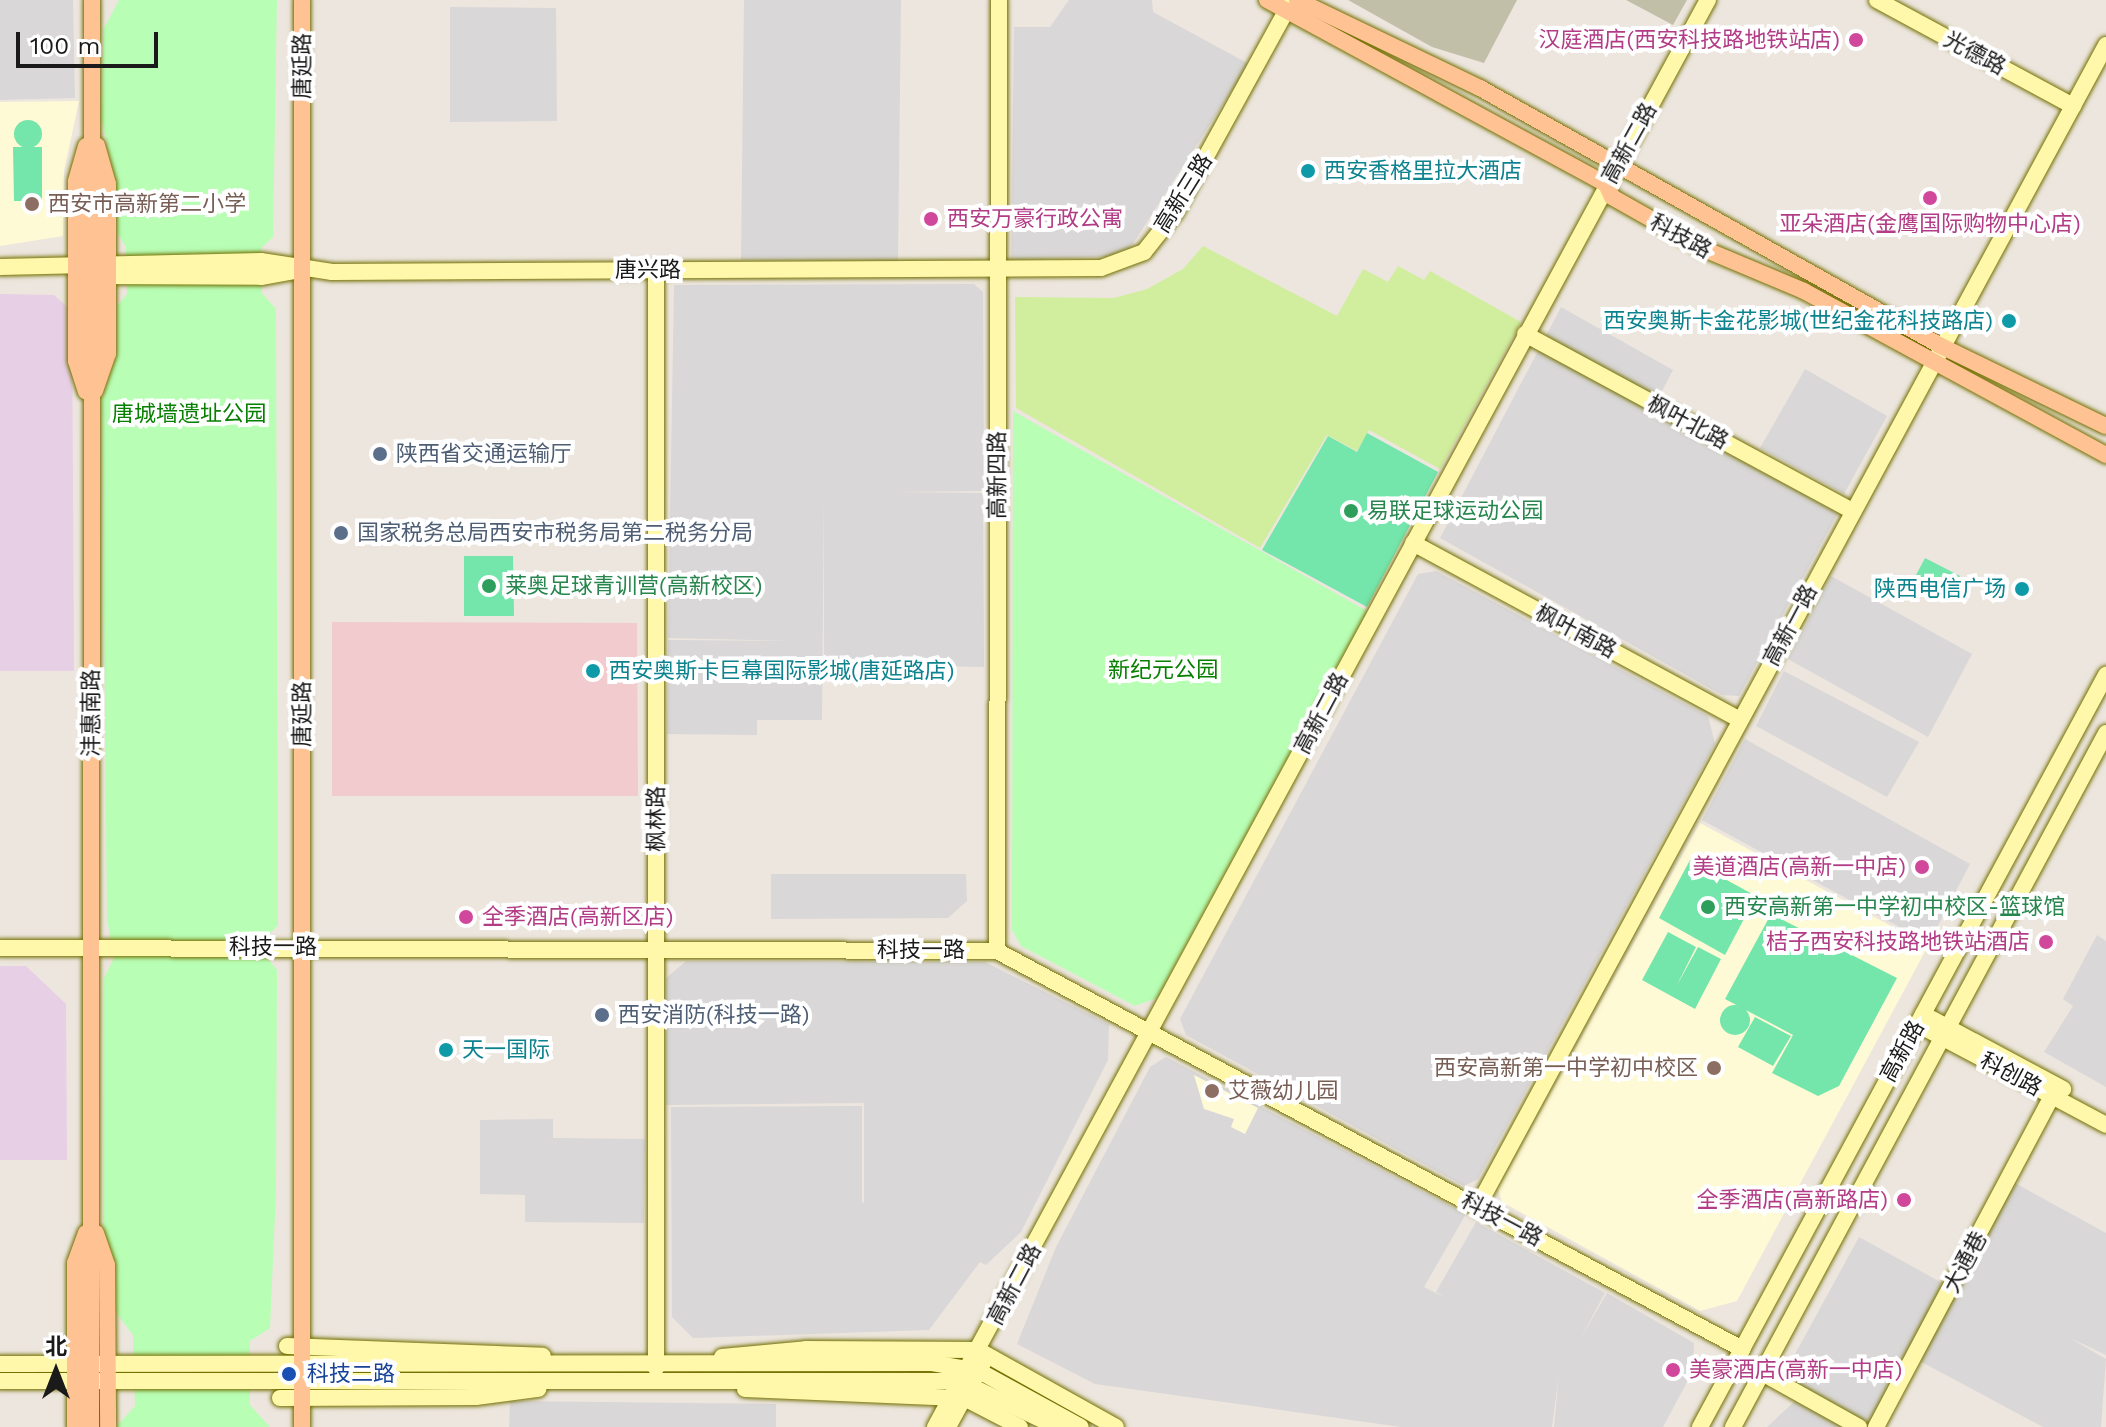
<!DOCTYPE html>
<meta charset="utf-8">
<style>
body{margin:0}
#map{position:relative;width:2106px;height:1427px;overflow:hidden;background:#ede6de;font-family:"Work Sans","Noto Sans SC",sans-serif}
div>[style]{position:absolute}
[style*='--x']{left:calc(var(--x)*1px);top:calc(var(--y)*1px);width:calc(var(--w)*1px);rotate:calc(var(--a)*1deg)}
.residential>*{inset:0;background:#d9d7d7}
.commercial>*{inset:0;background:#f1cbce}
.industrial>*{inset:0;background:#e7cfe6}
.education>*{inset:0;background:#fffad6}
.construction>*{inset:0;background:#c2bfa9}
.grass>*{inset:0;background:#d0ee9e}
.park>*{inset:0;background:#b8feb5}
.pitch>*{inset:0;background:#74e5ab}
.round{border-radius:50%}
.roads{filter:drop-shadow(0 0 2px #737000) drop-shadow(0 0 2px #737000)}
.secondary>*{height:16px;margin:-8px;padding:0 8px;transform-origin:8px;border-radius:8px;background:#fff8ab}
.primary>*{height:16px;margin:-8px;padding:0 8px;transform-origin:8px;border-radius:8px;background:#ffc292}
.dots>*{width:22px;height:22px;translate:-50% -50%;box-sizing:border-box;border:4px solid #fff;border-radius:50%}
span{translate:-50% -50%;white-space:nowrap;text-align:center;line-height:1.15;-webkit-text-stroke:8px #fff;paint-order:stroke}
.hotel-label{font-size:22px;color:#b23c85}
.right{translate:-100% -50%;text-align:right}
.left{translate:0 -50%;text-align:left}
.street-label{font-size:22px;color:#1a1a1a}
.culture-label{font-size:22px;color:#0d838f}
.education-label{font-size:22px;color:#785e54}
.park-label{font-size:22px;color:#077f01}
.service-label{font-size:22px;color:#4e5e75}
.leisure-label{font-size:22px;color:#27864d}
.transit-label{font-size:22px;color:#164399}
.north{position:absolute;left:16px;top:1331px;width:80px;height:80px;-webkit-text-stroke:6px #fff;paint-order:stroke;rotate:0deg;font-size:22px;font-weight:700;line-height:32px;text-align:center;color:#1a1a1a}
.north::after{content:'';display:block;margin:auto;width:28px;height:36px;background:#1a1a1a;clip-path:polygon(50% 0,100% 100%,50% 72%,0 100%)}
.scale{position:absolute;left:16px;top:32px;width:142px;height:36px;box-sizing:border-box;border:4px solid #1a1a1a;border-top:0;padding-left:10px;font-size:24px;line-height:28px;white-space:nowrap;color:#1a1a1a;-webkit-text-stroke:6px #fff;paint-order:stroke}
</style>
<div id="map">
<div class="residential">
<div style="clip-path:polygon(0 0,73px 0,75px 98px,0 100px)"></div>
<div style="clip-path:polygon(744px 0,901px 0,898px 261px,741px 260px)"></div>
<div style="clip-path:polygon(1069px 0,1152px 0,1153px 12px,1249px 64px,1125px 256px,1011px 260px,1014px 27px,1050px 27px)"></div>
<div style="clip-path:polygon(450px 7px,556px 8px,557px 121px,450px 122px)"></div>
<div style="clip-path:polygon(974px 284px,983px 292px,984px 491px,894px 492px,983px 493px,984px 667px,824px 664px,824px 491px,822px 720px,757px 720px,757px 735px,667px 734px,668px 640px,797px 641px,668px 638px,674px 285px)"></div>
<div style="clip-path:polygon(1561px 307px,1673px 370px,1651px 412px,1838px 513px,1739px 696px,1722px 695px,1440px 538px)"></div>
<div style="clip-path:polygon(1805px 369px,1887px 416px,1844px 494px,1760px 448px)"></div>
<div style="clip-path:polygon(1436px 571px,1708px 716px,1715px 744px,1478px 1179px,1464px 1186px,1186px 1035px,1180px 1019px,1418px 574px)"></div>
<div style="clip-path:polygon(1831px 576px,1972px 654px,1928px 737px,1788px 659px)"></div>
<div style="clip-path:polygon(1784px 671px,1919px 742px,1887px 797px,1756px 726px)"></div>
<div style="clip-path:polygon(1745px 739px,1970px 864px,1929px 943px,1702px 820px)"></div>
<div style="clip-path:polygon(771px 874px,966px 874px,967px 901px,948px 918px,771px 919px)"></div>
<div style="clip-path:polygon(2097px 935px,2106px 941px,2106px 1087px,2044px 1052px,2073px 1006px,2063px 999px)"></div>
<div style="clip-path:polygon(686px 961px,985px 962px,1109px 1024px,1108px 1060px,1021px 1232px,986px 1265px,980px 1262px,929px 1330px,693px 1338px,672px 1317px,671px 1107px,862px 1106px,862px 1202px,864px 1203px,864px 1103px,666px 1105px,666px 978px)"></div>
<div style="clip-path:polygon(1166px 1057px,1466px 1214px,1424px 1287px,1446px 1298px,1436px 1292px,1476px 1222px,1605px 1293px,1578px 1343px,1607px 1293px,1694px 1343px,1693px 1371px,1663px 1427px,1554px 1427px,1559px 1373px,1552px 1427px,1401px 1427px,1095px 1384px,1017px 1344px,1056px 1247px,1150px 1067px)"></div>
<div style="clip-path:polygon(553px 1119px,553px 1138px,645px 1139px,644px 1223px,525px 1222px,525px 1195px,480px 1194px,480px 1120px)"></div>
<div style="clip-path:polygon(2013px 1182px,2106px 1233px,2106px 1355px,2070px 1338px,2106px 1359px,2101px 1427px,2043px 1427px,1918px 1360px)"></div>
<div style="clip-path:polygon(1859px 1237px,1944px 1284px,1868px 1425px,1782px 1378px)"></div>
<div style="clip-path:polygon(510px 1401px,776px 1404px,776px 1427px,509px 1427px)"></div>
<div style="clip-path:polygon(1795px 1401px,1843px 1427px,1767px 1427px)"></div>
</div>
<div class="commercial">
<div style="clip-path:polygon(332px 622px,637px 623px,638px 796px,332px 796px)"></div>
</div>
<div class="industrial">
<div style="clip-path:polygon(0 294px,54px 295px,72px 311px,74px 671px,0 671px)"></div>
<div style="clip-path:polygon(0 966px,26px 966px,66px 1004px,67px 1160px,0 1160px)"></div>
</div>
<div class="education">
<div style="clip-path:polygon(79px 101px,64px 171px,63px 236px,0 246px,0 102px)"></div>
<div style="clip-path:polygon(1700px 823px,1928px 946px,1737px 1301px,1700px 1311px,1502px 1202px,1498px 1189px)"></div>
<div style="clip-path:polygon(1194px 1075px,1258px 1108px,1245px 1134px,1231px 1127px,1234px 1119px,1204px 1109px)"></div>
</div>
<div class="construction">
<div style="clip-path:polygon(1348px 0,1517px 0,1484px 63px,1432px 47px)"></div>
<div style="clip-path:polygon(1626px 0,1687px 0,1673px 25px)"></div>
</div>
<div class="grass">
<div style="clip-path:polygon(1203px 246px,1337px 316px,1363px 269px,1388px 282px,1398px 266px,1424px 280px,1430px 271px,1521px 322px,1440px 469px,1369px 430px,1357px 451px,1327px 435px,1260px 548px,1016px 408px,1015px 297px,1114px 298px,1147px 289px,1183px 269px)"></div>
</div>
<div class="park">
<div style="clip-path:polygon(119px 0,277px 0,273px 237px,261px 248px,262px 293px,276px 309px,278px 925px,266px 938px,266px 957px,277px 970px,276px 1192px,270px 1328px,250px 1341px,250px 1405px,270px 1427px,116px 1427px,135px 1406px,133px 1335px,117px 1314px,103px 1223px,104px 978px,114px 958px,107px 919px,102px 398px,117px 353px,117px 306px,127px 294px,126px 247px,117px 232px,116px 184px,102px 121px,103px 30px)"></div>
<div style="clip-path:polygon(1013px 411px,1367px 611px,1157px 998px,1135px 1006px,1021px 946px,1012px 930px)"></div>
</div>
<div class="pitch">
<div class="round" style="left:14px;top:120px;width:28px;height:28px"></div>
<div style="clip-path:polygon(13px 147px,42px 147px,42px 201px,14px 201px)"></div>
<div style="clip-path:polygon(1367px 433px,1438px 472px,1367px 607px,1262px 550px,1328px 436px,1357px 452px)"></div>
<div style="clip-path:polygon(464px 556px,513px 556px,514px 616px,464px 616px)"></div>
<div style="clip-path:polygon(1925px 558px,1960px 576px,1951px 593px,1916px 575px)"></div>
<div style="clip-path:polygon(1690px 860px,1756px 896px,1725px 955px,1659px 918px)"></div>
<div style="clip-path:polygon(1771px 914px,1897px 978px,1839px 1086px,1818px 1096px,1772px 1073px,1793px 1035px,1725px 999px)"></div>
<div style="clip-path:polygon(1668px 932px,1696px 947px,1676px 987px,1698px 947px,1721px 959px,1695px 1009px,1642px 980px)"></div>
<div class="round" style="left:1720px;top:1005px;width:30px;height:30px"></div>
<div style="clip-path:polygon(1755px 1017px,1791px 1036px,1773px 1066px,1738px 1047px)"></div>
</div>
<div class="roads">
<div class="secondary">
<div style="--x:1877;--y:0;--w:223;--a:28.4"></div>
<div style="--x:0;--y:267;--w:261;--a:-1.3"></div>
<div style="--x:261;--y:261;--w:72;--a:8.8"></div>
<div style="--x:332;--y:272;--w:769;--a:-0.3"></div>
<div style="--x:1101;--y:268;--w:46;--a:-20.4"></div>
<div style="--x:1144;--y:252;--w:50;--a:-51.5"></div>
<div style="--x:1175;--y:213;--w:243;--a:-61.2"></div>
<div style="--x:96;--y:276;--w:165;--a:0.3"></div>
<div style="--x:261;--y:277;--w:39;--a:-10"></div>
<div style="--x:1525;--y:334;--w:370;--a:28.4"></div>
<div style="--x:1413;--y:543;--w:372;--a:28.4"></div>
<div style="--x:0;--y:948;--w:997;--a:0.17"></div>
<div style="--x:997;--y:951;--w:845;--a:28.11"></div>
<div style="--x:997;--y:951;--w:951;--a:-89.88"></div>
<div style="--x:1923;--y:1014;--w:159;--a:28.2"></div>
<div style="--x:1917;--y:1024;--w:214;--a:28.1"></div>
<div style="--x:1478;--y:1206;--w:1320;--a:-61.59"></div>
<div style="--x:287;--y:1346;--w:256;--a:2.2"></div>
<div style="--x:722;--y:1357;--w:84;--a:-5.4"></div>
<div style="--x:806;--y:1349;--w:172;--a:0.3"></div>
<div style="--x:978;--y:1350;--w:158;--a:29.2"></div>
<div style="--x:0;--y:1364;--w:932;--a:-0.06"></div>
<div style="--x:932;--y:1363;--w:48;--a:9.7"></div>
<div style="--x:979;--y:1371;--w:116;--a:28.8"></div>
<div style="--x:656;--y:1368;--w:1098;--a:-90"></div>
<div style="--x:1762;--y:1373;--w:111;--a:29.1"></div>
<div style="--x:0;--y:1381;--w:960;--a:0"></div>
<div style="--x:960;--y:1381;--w:107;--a:25.4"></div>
<div style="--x:745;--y:1389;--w:219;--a:2.4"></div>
<div style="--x:964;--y:1398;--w:63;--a:27.4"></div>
<div style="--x:280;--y:1398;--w:196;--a:-0.3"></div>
<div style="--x:476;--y:1397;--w:63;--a:-7.4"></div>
<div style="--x:935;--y:1427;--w:1623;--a:-61.56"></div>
<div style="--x:948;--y:1427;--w:73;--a:-61.3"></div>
<div style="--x:1700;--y:1427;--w:855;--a:-61.64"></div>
<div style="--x:1733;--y:1427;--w:788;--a:-61.74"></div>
<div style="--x:1876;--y:1427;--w:375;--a:-62"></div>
</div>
<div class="primary">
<div style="--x:1267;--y:0;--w:386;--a:28.5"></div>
<div style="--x:1606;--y:184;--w:14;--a:65"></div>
<div style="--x:1612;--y:197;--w:106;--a:29.5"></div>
<div style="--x:1704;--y:249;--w:108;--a:22.8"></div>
<div style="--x:1804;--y:291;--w:344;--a:28.5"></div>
<div style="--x:1297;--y:0;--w:203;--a:25.7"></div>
<div style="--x:1480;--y:88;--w:528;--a:29.23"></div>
<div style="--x:1941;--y:346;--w:183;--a:25.9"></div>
<div style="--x:86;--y:146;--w:37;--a:106"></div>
<div style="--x:76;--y:182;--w:179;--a:90"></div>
<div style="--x:76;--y:361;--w:32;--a:72"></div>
<div style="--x:95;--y:391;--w:39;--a:-71"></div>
<div style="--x:108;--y:354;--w:170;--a:-90"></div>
<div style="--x:108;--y:184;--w:40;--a:-106"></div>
<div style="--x:96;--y:1233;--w:34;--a:71"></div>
<div style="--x:107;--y:1265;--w:162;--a:89.6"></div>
<div style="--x:75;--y:1427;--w:164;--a:-90"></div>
<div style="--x:75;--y:1263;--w:32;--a:-70"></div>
<div style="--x:91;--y:1427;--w:1427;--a:-89.96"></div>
<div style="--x:302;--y:1427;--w:1427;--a:-90"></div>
</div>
</div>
<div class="dots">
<div style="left:1856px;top:40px;background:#d1479c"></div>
<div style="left:1308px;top:171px;background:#0f9aa8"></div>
<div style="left:1930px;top:198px;background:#d1479c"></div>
<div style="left:32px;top:204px;background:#8d6e63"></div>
<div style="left:931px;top:219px;background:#d1479c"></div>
<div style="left:2009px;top:321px;background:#0f9aa8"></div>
<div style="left:380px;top:454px;background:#5c6f8a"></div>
<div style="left:1351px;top:511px;background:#2e9e5b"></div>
<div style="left:341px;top:533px;background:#5c6f8a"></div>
<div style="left:489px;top:586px;background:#2e9e5b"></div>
<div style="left:2022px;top:589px;background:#0f9aa8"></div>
<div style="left:593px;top:671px;background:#0f9aa8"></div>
<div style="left:1922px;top:867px;background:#d1479c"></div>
<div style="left:1708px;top:907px;background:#2e9e5b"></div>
<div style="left:466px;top:917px;background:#d1479c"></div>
<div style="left:2046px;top:942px;background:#d1479c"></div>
<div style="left:602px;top:1015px;background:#5c6f8a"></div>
<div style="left:446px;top:1050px;background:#0f9aa8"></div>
<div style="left:1714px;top:1068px;background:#8d6e63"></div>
<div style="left:1212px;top:1091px;background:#8d6e63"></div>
<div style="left:1904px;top:1200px;background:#d1479c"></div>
<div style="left:1673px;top:1370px;background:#d1479c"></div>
<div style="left:289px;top:1374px;background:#1a4fb4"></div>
</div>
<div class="hotel-label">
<span class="right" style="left:1840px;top:40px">汉庭酒店(西安科技路地铁站店)</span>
<span class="left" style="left:947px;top:219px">西安万豪行政公寓</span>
<span style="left:1930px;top:224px">亚朵酒店(金鹰国际购物中心店)</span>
<span class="right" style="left:1906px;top:867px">美道酒店(高新一中店)</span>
<span class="left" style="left:482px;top:917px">全季酒店(高新区店)</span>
<span class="right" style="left:2030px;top:942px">桔子西安科技路地铁站酒店</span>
<span class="right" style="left:1888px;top:1200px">全季酒店(高新路店)</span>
<span class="left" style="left:1689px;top:1370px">美豪酒店(高新一中店)</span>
</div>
<div class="street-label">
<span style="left:1975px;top:53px;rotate:28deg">光德路</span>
<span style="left:302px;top:66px;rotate:-90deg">唐延路</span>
<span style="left:1629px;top:143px;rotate:-61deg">高新二路</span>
<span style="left:1183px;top:193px;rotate:-58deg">高新三路</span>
<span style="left:1681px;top:236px;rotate:29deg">科技路</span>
<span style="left:648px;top:270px">唐兴路</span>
<span style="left:1688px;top:422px;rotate:28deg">枫叶北路</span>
<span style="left:997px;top:475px;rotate:-90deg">高新四路</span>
<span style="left:1790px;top:625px;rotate:-62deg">高新一路</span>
<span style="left:1576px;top:631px;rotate:28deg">枫叶南路</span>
<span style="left:91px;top:713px;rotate:-90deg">沣惠南路</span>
<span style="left:1321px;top:713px;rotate:-62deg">高新二路</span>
<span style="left:302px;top:714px;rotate:-90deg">唐延路</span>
<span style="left:656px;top:819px;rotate:-90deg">枫林路</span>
<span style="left:273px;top:947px">科技一路</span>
<span style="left:921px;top:950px">科技一路</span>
<span style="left:1902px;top:1051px;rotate:-61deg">高新路</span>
<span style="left:2011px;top:1074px;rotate:28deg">科创路</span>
<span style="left:1502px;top:1219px;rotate:28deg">科技一路</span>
<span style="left:1965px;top:1262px;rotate:-62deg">大通巷</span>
<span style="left:1014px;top:1284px;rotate:-62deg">高新二路</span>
</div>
<div class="culture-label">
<span class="left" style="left:1324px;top:171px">西安香格里拉大酒店</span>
<span class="right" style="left:1993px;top:321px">西安奥斯卡金花影城(世纪金花科技路店)</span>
<span class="right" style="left:2006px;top:589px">陕西电信广场</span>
<span class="left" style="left:609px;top:671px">西安奥斯卡巨幕国际影城(唐延路店)</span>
<span class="left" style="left:462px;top:1050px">天一国际</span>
</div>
<div class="education-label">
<span class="left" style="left:48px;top:204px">西安市高新第二小学</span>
<span class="right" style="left:1698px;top:1068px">西安高新第一中学初中校区</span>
<span class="left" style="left:1228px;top:1091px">艾薇幼儿园</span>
</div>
<div class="park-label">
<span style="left:189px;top:414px">唐城墙遗址公园</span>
<span style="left:1163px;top:670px">新纪元公园</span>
</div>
<div class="service-label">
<span class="left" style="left:396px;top:454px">陕西省交通运输厅</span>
<span class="left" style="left:357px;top:533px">国家税务总局西安市税务局第二税务分局</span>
<span class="left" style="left:618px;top:1015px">西安消防(科技一路)</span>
</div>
<div class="leisure-label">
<span class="left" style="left:1367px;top:511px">易联足球运动公园</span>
<span class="left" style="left:505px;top:586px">莱奥足球青训营(高新校区)</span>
<span class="left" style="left:1724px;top:907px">西安高新第一中学初中校区-篮球馆</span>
</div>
<div class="transit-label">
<span class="left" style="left:307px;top:1374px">科技二路</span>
</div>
<div class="north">北</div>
<div class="scale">100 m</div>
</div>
